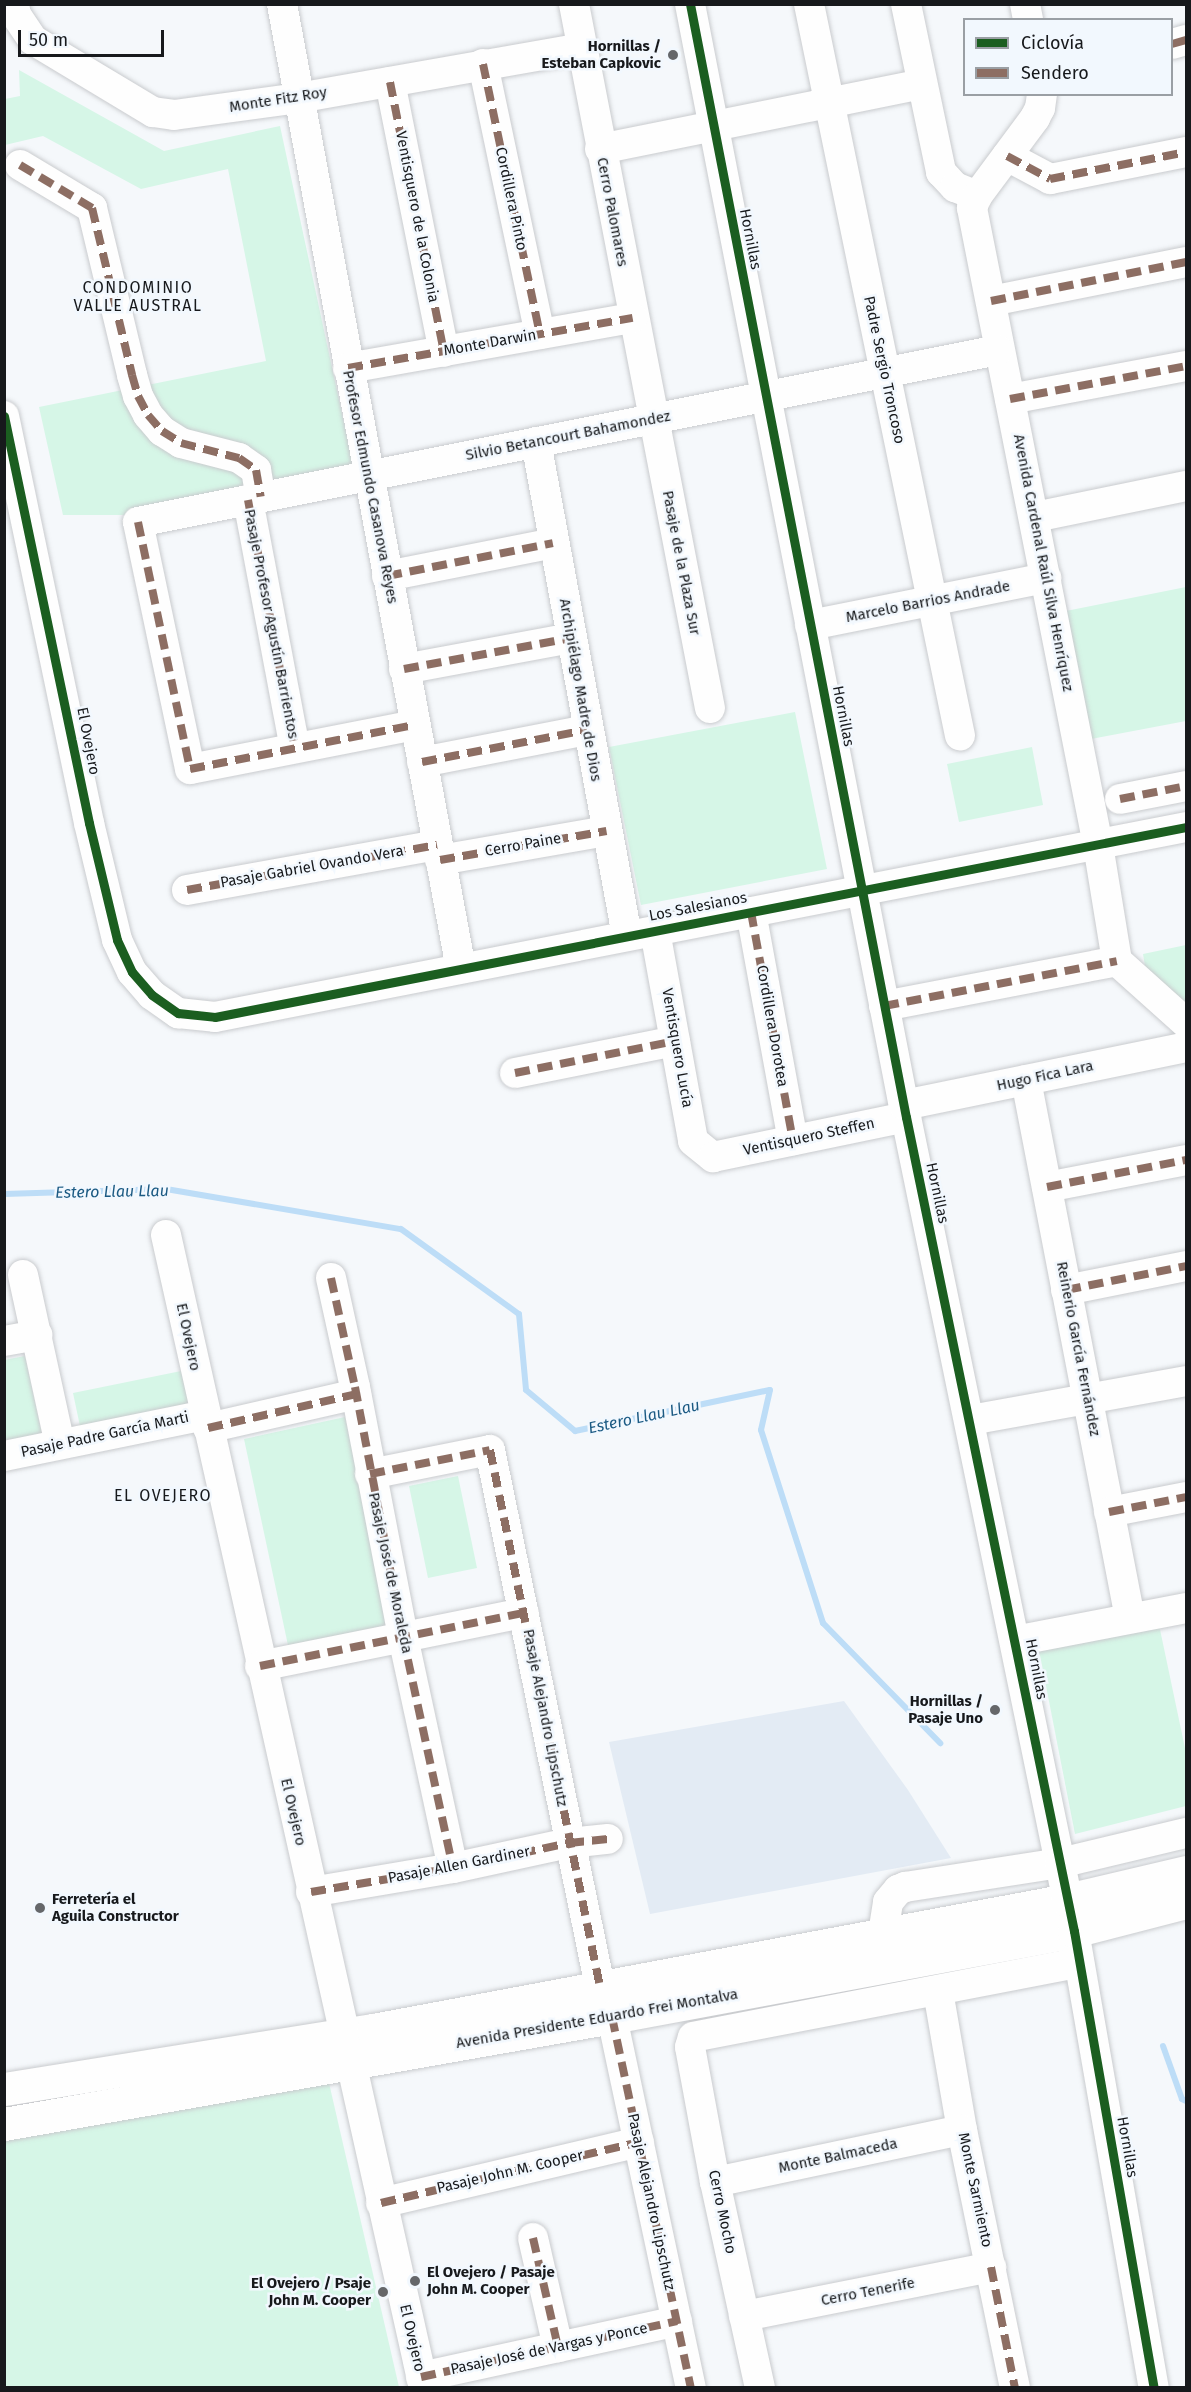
<!DOCTYPE html>
<meta charset="utf-8">
<style>
body{margin:0}
#map{position:relative;width:1191px;height:2392px;overflow:hidden;background:#f5f8fb;font-family:"Fira Sans",sans-serif}
div>[style]{position:absolute}
[style*='--x']{left:calc(var(--x)*1px);top:calc(var(--y)*1px);width:calc(var(--w)*1px);rotate:calc(var(--a)*1deg)}
.built>*{inset:0;background:#e3ebf4}
.green>*{inset:0;background:#d6f6e7}
.stream>*{height:6px;margin:-3px;padding:0 3px;transform-origin:3px;border-radius:3px;background:#bdddf7}
.roads{filter:drop-shadow(0 0 2px #c9cbce) drop-shadow(0 0 2px #c9cbce)}
.minor>*{height:30px;margin:-15px;padding:0 15px;transform-origin:15px;border-radius:15px;background:#fefefe}
.major>*{height:33px;margin:-16.5px;padding:0 16.5px;transform-origin:16.5px;border-radius:16.5px;background:#fefefe}
.quiet>*{height:8px;margin-top:-4px;transform-origin:0;background:repeating-linear-gradient(90deg,#8d6e63 0 15px,transparent 0 23px)}
.cycleway>*{height:9px;margin:-4.5px;padding:0 4.5px;transform-origin:4.5px;border-radius:4.5px;background:#1b5e20}
.dots>*{width:16px;height:16px;translate:-50% -50%;box-sizing:border-box;border:3px solid #f2f8fe;border-radius:50%}
span{translate:-50% -50%;white-space:nowrap;text-align:center;line-height:1.15;-webkit-text-stroke:5px #f2f8fe;paint-order:stroke}
.poi-label{font-size:15px;color:#17191c;font-weight:700}
.right{translate:-100% -50%;text-align:right}
.left{translate:0 -50%;text-align:left}
.street-label{font-size:15px;color:#17191c}
.neighbourhood-label{font-size:16px;color:#17191c;letter-spacing:1.5px}
.water-label{font-size:16px;color:#1b5a83;font-style:italic}
.frame{position:absolute;inset:0;border:6px solid #17191c;pointer-events:none}
.legend{position:absolute;left:963px;top:18px;width:210px;height:78px;box-sizing:border-box;background:#f2f8fe;border:2px solid #9a9fa4;margin:0;padding:8px 10px;list-style:none;font-size:18px;color:#17191c}
.legend li{display:flex;align-items:center;gap:12px;height:30px}
.legend b{width:30px;border:2px solid #9a9fa4}
.scale{position:absolute;left:18px;top:30px;width:146px;height:27px;box-sizing:border-box;border:3px solid #17191c;border-top:0;padding-left:8px;font-size:18px;line-height:21px;white-space:nowrap;color:#17191c;-webkit-text-stroke:4px #f2f8fe;paint-order:stroke}
</style>
<div id="map">
<div class="built">
<div style="clip-path:polygon(844px 1701px,908px 1790px,951px 1858px,650px 1914px,609px 1742px)"></div>
</div>
<div class="green">
<div style="clip-path:polygon(19px 70px,164px 151px,280px 126px,353px 465px,126px 515px,63px 515px,39px 407px,266px 361px,228px 169px,141px 189px,43px 136px,5px 145px,5px 99px,20px 96px)"></div>
<div style="clip-path:polygon(1186px 587px,1186px 721px,1091px 739px,1066px 611px)"></div>
<div style="clip-path:polygon(795px 712px,827px 869px,641px 905px,609px 747px)"></div>
<div style="clip-path:polygon(1032px 747px,1043px 805px,959px 822px,947px 764px)"></div>
<div style="clip-path:polygon(1186px 945px,1186px 1003px,1145px 966px,1143px 954px)"></div>
<div style="clip-path:polygon(25px 1356px,43px 1439px,5px 1448px,4px 1360px)"></div>
<div style="clip-path:polygon(186px 1370px,194px 1408px,81px 1431px,73px 1393px)"></div>
<div style="clip-path:polygon(345px 1417px,391px 1628px,289px 1650px,244px 1439px)"></div>
<div style="clip-path:polygon(458px 1476px,477px 1568px,428px 1578px,409px 1486px)"></div>
<div style="clip-path:polygon(1158px 1620px,1186px 1753px,1186px 1806px,1075px 1834px,1038px 1645px)"></div>
<div style="clip-path:polygon(329px 2083px,399px 2387px,5px 2388px,5px 2138px)"></div>
</div>
<div class="stream">
<div style="--x:4;--y:1194;--w:162;--a:-1.8"></div>
<div style="--x:166;--y:1189;--w:238;--a:9.7"></div>
<div style="--x:401;--y:1229;--w:145;--a:35.8"></div>
<div style="--x:519;--y:1314;--w:76;--a:84.7"></div>
<div style="--x:526;--y:1390;--w:64;--a:39.9"></div>
<div style="--x:575;--y:1431;--w:199;--a:-11.9"></div>
<div style="--x:770;--y:1390;--w:41;--a:102.7"></div>
<div style="--x:761;--y:1430;--w:203;--a:72.2"></div>
<div style="--x:823;--y:1623;--w:168;--a:45.7"></div>
<div style="--x:1163;--y:2046;--w:56;--a:70.3"></div>
<div style="--x:1182;--y:2099;--w:4;--a:27"></div>
</div>
<div class="roads">
<div class="minor">
<div style="--x:14;--y:4;--w:11;--a:80"></div>
<div style="--x:16;--y:15;--w:30;--a:56"></div>
<div style="--x:33;--y:40;--w:140;--a:31"></div>
<div style="--x:153;--y:112;--w:21;--a:8"></div>
<div style="--x:174;--y:115;--w:125;--a:-7.8"></div>
<div style="--x:298;--y:98;--w:287;--a:-10"></div>
<div style="--x:282;--y:4;--w:981;--a:79.49"></div>
<div style="--x:574;--y:4;--w:717;--a:79.07"></div>
<div style="--x:690;--y:4;--w:1134;--a:79.02"></div>
<div style="--x:906;--y:1117;--w:831;--a:78.34"></div>
<div style="--x:1074;--y:1931;--w:464;--a:80.1"></div>
<div style="--x:809;--y:4;--w:747;--a:78.34"></div>
<div style="--x:906;--y:4;--w:172;--a:78.2"></div>
<div style="--x:941;--y:172;--w:21;--a:47"></div>
<div style="--x:955;--y:187;--w:24;--a:22"></div>
<div style="--x:1025;--y:4;--w:16;--a:79"></div>
<div style="--x:1172;--y:44;--w:15;--a:-16"></div>
<div style="--x:483;--y:64;--w:276;--a:78.1"></div>
<div style="--x:390;--y:82;--w:275;--a:78.7"></div>
<div style="--x:1042;--y:94;--w:14;--a:98"></div>
<div style="--x:1040;--y:108;--w:11;--a:117"></div>
<div style="--x:1035;--y:118;--w:97;--a:126.6"></div>
<div style="--x:977;--y:196;--w:13;--a:113"></div>
<div style="--x:972;--y:208;--w:649;--a:78.81"></div>
<div style="--x:1098;--y:845;--w:118;--a:80.7"></div>
<div style="--x:1117;--y:961;--w:93;--a:41.9"></div>
<div style="--x:600;--y:149;--w:328;--a:-11.4"></div>
<div style="--x:1007;--y:156;--w:49;--a:28.1"></div>
<div style="--x:1050;--y:179;--w:139;--a:-11.2"></div>
<div style="--x:20;--y:165;--w:84;--a:30.8"></div>
<div style="--x:92;--y:208;--w:172;--a:76.5"></div>
<div style="--x:132;--y:375;--w:22;--a:74"></div>
<div style="--x:138;--y:396;--w:21;--a:62"></div>
<div style="--x:148;--y:415;--w:21;--a:49"></div>
<div style="--x:162;--y:431;--w:22;--a:32"></div>
<div style="--x:181;--y:443;--w:60;--a:14.5"></div>
<div style="--x:239;--y:458;--w:21;--a:35"></div>
<div style="--x:256;--y:470;--w:27;--a:80"></div>
<div style="--x:991;--y:301;--w:199;--a:-11.3"></div>
<div style="--x:348;--y:368;--w:289;--a:-10"></div>
<div style="--x:1010;--y:399;--w:179;--a:-10.6"></div>
<div style="--x:4;--y:416;--w:416;--a:78.2"></div>
<div style="--x:89;--y:823;--w:120;--a:76.5"></div>
<div style="--x:117;--y:940;--w:35;--a:65"></div>
<div style="--x:132;--y:972;--w:30;--a:49"></div>
<div style="--x:152;--y:995;--w:32;--a:35"></div>
<div style="--x:178;--y:1013;--w:37;--a:6"></div>
<div style="--x:215;--y:1017;--w:989;--a:-11.07"></div>
<div style="--x:536;--y:442;--w:502;--a:79.56"></div>
<div style="--x:248;--y:500;--w:252;--a:79.3"></div>
<div style="--x:1035;--y:517;--w:154;--a:-11.6"></div>
<div style="--x:387;--y:576;--w:169;--a:-11.2"></div>
<div style="--x:810;--y:625;--w:241;--a:-11.3"></div>
<div style="--x:404;--y:669;--w:170;--a:-10.5"></div>
<div style="--x:415;--y:725;--w:229;--a:168.9"></div>
<div style="--x:190;--y:769;--w:252;--a:-101.9"></div>
<div style="--x:138;--y:522;--w:877;--a:-11.31"></div>
<div style="--x:422;--y:762;--w:168;--a:-11"></div>
<div style="--x:1120;--y:799;--w:67;--a:-11.1"></div>
<div style="--x:440;--y:860;--w:169;--a:-9.9"></div>
<div style="--x:187;--y:890;--w:254;--a:-10.2"></div>
<div style="--x:751;--y:912;--w:232;--a:79.6"></div>
<div style="--x:655;--y:931;--w:213;--a:79.7"></div>
<div style="--x:693;--y:1141;--w:26;--a:39"></div>
<div style="--x:713;--y:1157;--w:197;--a:-11.7"></div>
<div style="--x:884;--y:1006;--w:237;--a:-10.9"></div>
<div style="--x:515;--y:1073;--w:163;--a:-11.3"></div>
<div style="--x:1026;--y:1080;--w:548;--a:79.06"></div>
<div style="--x:904;--y:1105;--w:288;--a:-11.6"></div>
<div style="--x:1047;--y:1187;--w:142;--a:-11"></div>
<div style="--x:166;--y:1235;--w:1182;--a:77.39"></div>
<div style="--x:23;--y:1275;--w:173;--a:77.7"></div>
<div style="--x:331;--y:1278;--w:112;--a:77.6"></div>
<div style="--x:355;--y:1387;--w:255;--a:79.1"></div>
<div style="--x:403;--y:1637;--w:236;--a:77.8"></div>
<div style="--x:1066;--y:1290;--w:122;--a:-11.3"></div>
<div style="--x:4;--y:1341;--w:34;--a:-10"></div>
<div style="--x:970;--y:1420;--w:219;--a:-10.2"></div>
<div style="--x:208;--y:1428;--w:152;--a:-12.9"></div>
<div style="--x:4;--y:1456;--w:205;--a:-11.5"></div>
<div style="--x:370;--y:1474;--w:122;--a:-11.3"></div>
<div style="--x:490;--y:1450;--w:548;--a:78.42"></div>
<div style="--x:1109;--y:1512;--w:78;--a:-11"></div>
<div style="--x:1015;--y:1641;--w:174;--a:-10.9"></div>
<div style="--x:260;--y:1666;--w:269;--a:-11.4"></div>
<div style="--x:311;--y:1892;--w:144;--a:-9.6"></div>
<div style="--x:453;--y:1868;--w:119;--a:-12.2"></div>
<div style="--x:569;--y:1843;--w:39;--a:-6"></div>
<div style="--x:883;--y:1934;--w:32;--a:-81"></div>
<div style="--x:888;--y:1902;--w:16;--a:-50"></div>
<div style="--x:898;--y:1890;--w:8;--a:-23"></div>
<div style="--x:905;--y:1887;--w:157;--a:-8.8"></div>
<div style="--x:1060;--y:1863;--w:130;--a:-13.4"></div>
<div style="--x:938;--y:1991;--w:141;--a:80.2"></div>
<div style="--x:962;--y:2130;--w:263;--a:78.4"></div>
<div style="--x:612;--y:2017;--w:379;--a:78"></div>
<div style="--x:715;--y:2182;--w:252;--a:-11.9"></div>
<div style="--x:381;--y:2203;--w:265;--a:-13.3"></div>
<div style="--x:533;--y:2238;--w:112;--a:77.1"></div>
<div style="--x:744;--y:2316;--w:252;--a:-11.2"></div>
<div style="--x:421;--y:2377;--w:262;--a:-12.3"></div>
<div style="--x:760;--y:2388;--w:211;--a:-102.3"></div>
<div style="--x:715;--y:2182;--w:137;--a:-100.5"></div>
<div style="--x:690;--y:2047;--w:10;--a:-73"></div>
<div style="--x:693;--y:2037;--w:393;--a:-10.9"></div>
</div>
<div class="major">
<div style="--x:4;--y:2089;--w:374;--a:-9.1"></div>
<div style="--x:373;--y:2030;--w:706;--a:-10.61"></div>
<div style="--x:1067;--y:1900;--w:122;--a:-13.2"></div>
<div style="--x:4;--y:2124;--w:617;--a:-9.98"></div>
<div style="--x:612;--y:2017;--w:470;--a:-10.5"></div>
<div style="--x:1074;--y:1931;--w:116;--a:-14.5"></div>
</div>
</div>
<div class="quiet">
<div style="--x:1172;--y:44;--w:15;--a:-16"></div>
<div style="--x:483;--y:64;--w:276;--a:78.1"></div>
<div style="--x:390;--y:82;--w:275;--a:78.7"></div>
<div style="--x:1007;--y:156;--w:49;--a:28.1"></div>
<div style="--x:1050;--y:179;--w:139;--a:-11.2"></div>
<div style="--x:20;--y:165;--w:84;--a:30.8"></div>
<div style="--x:92;--y:208;--w:172;--a:76.5"></div>
<div style="--x:132;--y:375;--w:22;--a:74"></div>
<div style="--x:138;--y:396;--w:21;--a:62"></div>
<div style="--x:148;--y:415;--w:21;--a:49"></div>
<div style="--x:162;--y:431;--w:22;--a:32"></div>
<div style="--x:181;--y:443;--w:60;--a:14.5"></div>
<div style="--x:239;--y:458;--w:21;--a:35"></div>
<div style="--x:256;--y:470;--w:27;--a:80"></div>
<div style="--x:991;--y:301;--w:199;--a:-11.3"></div>
<div style="--x:348;--y:368;--w:289;--a:-10"></div>
<div style="--x:1010;--y:399;--w:179;--a:-10.6"></div>
<div style="--x:248;--y:500;--w:252;--a:79.3"></div>
<div style="--x:138;--y:522;--w:252;--a:78.1"></div>
<div style="--x:190;--y:769;--w:229;--a:-11.1"></div>
<div style="--x:387;--y:576;--w:169;--a:-11.2"></div>
<div style="--x:404;--y:669;--w:170;--a:-10.5"></div>
<div style="--x:422;--y:762;--w:168;--a:-11"></div>
<div style="--x:1120;--y:799;--w:67;--a:-11.1"></div>
<div style="--x:440;--y:860;--w:169;--a:-9.9"></div>
<div style="--x:187;--y:890;--w:254;--a:-10.2"></div>
<div style="--x:751;--y:912;--w:232;--a:79.6"></div>
<div style="--x:884;--y:1006;--w:237;--a:-10.9"></div>
<div style="--x:515;--y:1073;--w:163;--a:-11.3"></div>
<div style="--x:1047;--y:1187;--w:142;--a:-11"></div>
<div style="--x:331;--y:1278;--w:112;--a:77.6"></div>
<div style="--x:355;--y:1387;--w:255;--a:79.1"></div>
<div style="--x:403;--y:1637;--w:236;--a:77.8"></div>
<div style="--x:1066;--y:1290;--w:122;--a:-11.3"></div>
<div style="--x:208;--y:1428;--w:152;--a:-12.9"></div>
<div style="--x:370;--y:1474;--w:122;--a:-11.3"></div>
<div style="--x:490;--y:1450;--w:548;--a:78.42"></div>
<div style="--x:1109;--y:1512;--w:78;--a:-11"></div>
<div style="--x:260;--y:1666;--w:269;--a:-11.4"></div>
<div style="--x:311;--y:1892;--w:144;--a:-9.6"></div>
<div style="--x:453;--y:1868;--w:119;--a:-12.2"></div>
<div style="--x:569;--y:1843;--w:39;--a:-6"></div>
<div style="--x:612;--y:2017;--w:379;--a:78"></div>
<div style="--x:381;--y:2203;--w:265;--a:-13.3"></div>
<div style="--x:533;--y:2238;--w:112;--a:77.1"></div>
<div style="--x:991;--y:2267;--w:123;--a:78.8"></div>
<div style="--x:421;--y:2377;--w:262;--a:-12.3"></div>
</div>
<div class="cycleway">
<div style="--x:690;--y:4;--w:1134;--a:79.02"></div>
<div style="--x:906;--y:1117;--w:831;--a:78.34"></div>
<div style="--x:1074;--y:1931;--w:464;--a:80.1"></div>
<div style="--x:4;--y:416;--w:416;--a:78.2"></div>
<div style="--x:89;--y:823;--w:120;--a:76.5"></div>
<div style="--x:117;--y:940;--w:35;--a:65"></div>
<div style="--x:132;--y:972;--w:30;--a:49"></div>
<div style="--x:152;--y:995;--w:32;--a:35"></div>
<div style="--x:178;--y:1013;--w:37;--a:6"></div>
<div style="--x:215;--y:1017;--w:989;--a:-11.07"></div>
</div>
<div class="dots">
<div style="left:673px;top:55px;background:#65676a"></div>
<div style="left:995px;top:1710px;background:#65676a"></div>
<div style="left:40px;top:1908px;background:#65676a"></div>
<div style="left:415px;top:2281px;background:#65676a"></div>
<div style="left:383px;top:2292px;background:#65676a"></div>
</div>
<div class="poi-label">
<span class="right" style="left:661px;top:55px">Hornillas /<br>Esteban Capkovic</span>
<span class="right" style="left:983px;top:1710px">Hornillas /<br>Pasaje Uno</span>
<span class="left" style="left:52px;top:1908px">Ferretería el<br>Aguila Constructor</span>
<span class="left" style="left:427px;top:2281px">El Ovejero / Pasaje<br>John M. Cooper</span>
<span class="right" style="left:371px;top:2292px">El Ovejero / Psaje<br>John M. Cooper</span>
</div>
<div class="street-label">
<span style="left:278px;top:100px;rotate:-9deg">Monte Fitz Roy</span>
<span style="left:511px;top:199px;rotate:78deg">Cordillera Pinto</span>
<span style="left:612px;top:212px;rotate:79deg">Cerro Palomares</span>
<span style="left:417px;top:217px;rotate:79deg">Ventisquero de la Colonia</span>
<span style="left:750px;top:239px;rotate:79deg">Hornillas</span>
<span style="left:490px;top:343px;rotate:-10deg">Monte Darwin</span>
<span style="left:884px;top:370px;rotate:78deg">Padre Sergio Troncoso</span>
<span style="left:568px;top:436px;rotate:-11deg">Silvio Betancourt Bahamondez</span>
<span style="left:370px;top:487px;rotate:79deg">Profesor Edmundo Casanova Reyes</span>
<span style="left:681px;top:563px;rotate:79deg">Pasaje de la Plaza Sur</span>
<span style="left:1043px;top:563px;rotate:79deg">Avenida Cardenal Raúl Silva Henríquez</span>
<span style="left:928px;top:602px;rotate:-11deg">Marcelo Barrios Andrade</span>
<span style="left:271px;top:624px;rotate:79deg">Pasaje Profesor Agustín Barrientos</span>
<span style="left:580px;top:690px;rotate:80deg">Archipiélago Madre de Dios</span>
<span style="left:843px;top:716px;rotate:79deg">Hornillas</span>
<span style="left:88px;top:741px;rotate:79deg">El Ovejero</span>
<span style="left:523px;top:845px;rotate:-10deg">Cerro Paine</span>
<span style="left:312px;top:867px;rotate:-10deg">Pasaje Gabriel Ovando Vera</span>
<span style="left:698px;top:907px;rotate:-11deg">Los Salesianos</span>
<span style="left:772px;top:1026px;rotate:80deg">Cordillera Dorotea</span>
<span style="left:677px;top:1048px;rotate:80deg">Ventisquero Lucía</span>
<span style="left:1045px;top:1076px;rotate:-12deg">Hugo Fica Lara</span>
<span style="left:809px;top:1137px;rotate:-12deg">Ventisquero Steffen</span>
<span style="left:937px;top:1193px;rotate:78deg">Hornillas</span>
<span style="left:188px;top:1337px;rotate:78deg">El Ovejero</span>
<span style="left:1078px;top:1349px;rotate:79deg">Reinerio García Fernández</span>
<span style="left:105px;top:1435px;rotate:-12deg">Pasaje Padre García Marti</span>
<span style="left:390px;top:1573px;rotate:78deg">Pasaje José de Moraleda</span>
<span style="left:1036px;top:1669px;rotate:79deg">Hornillas</span>
<span style="left:545px;top:1718px;rotate:79deg">Pasaje Alejandro Lipschutz</span>
<span style="left:293px;top:1812px;rotate:77deg">El Ovejero</span>
<span style="left:459px;top:1865px;rotate:-11deg">Pasaje Allen Gardiner</span>
<span style="left:597px;top:2019px;rotate:-10deg">Avenida Presidente Eduardo Frei Montalva</span>
<span style="left:1127px;top:2147px;rotate:80deg">Hornillas</span>
<span style="left:838px;top:2156px;rotate:-12deg">Monte Balmaceda</span>
<span style="left:510px;top:2172px;rotate:-13deg">Pasaje John M. Cooper</span>
<span style="left:975px;top:2190px;rotate:78deg">Monte Sarmiento</span>
<span style="left:651px;top:2202px;rotate:78deg">Pasaje Alejandro Lipschutz</span>
<span style="left:722px;top:2212px;rotate:78deg">Cerro Mocho</span>
<span style="left:868px;top:2292px;rotate:-11deg">Cerro Tenerife</span>
<span style="left:412px;top:2338px;rotate:77deg">El Ovejero</span>
<span style="left:549px;top:2349px;rotate:-12deg">Pasaje José de Vargas y Ponce</span>
</div>
<div class="neighbourhood-label">
<span style="left:138px;top:297px">CONDOMINIO<br>VALLE AUSTRAL</span>
<span style="left:163px;top:1496px">EL OVEJERO</span>
</div>
<div class="water-label">
<span style="left:112px;top:1192px;rotate:-1deg">Estero Llau Llau</span>
<span style="left:644px;top:1417px;rotate:-12deg">Estero Llau Llau</span>
</div>
<div class="frame"></div>
<ul class="legend">
<li><b style="height:8px;background:#1b5e20"></b>Ciclovía</li>
<li><b style="height:8px;background:#8d6e63"></b>Sendero</li>
</ul>
<div class="scale">50 m</div>
</div>
